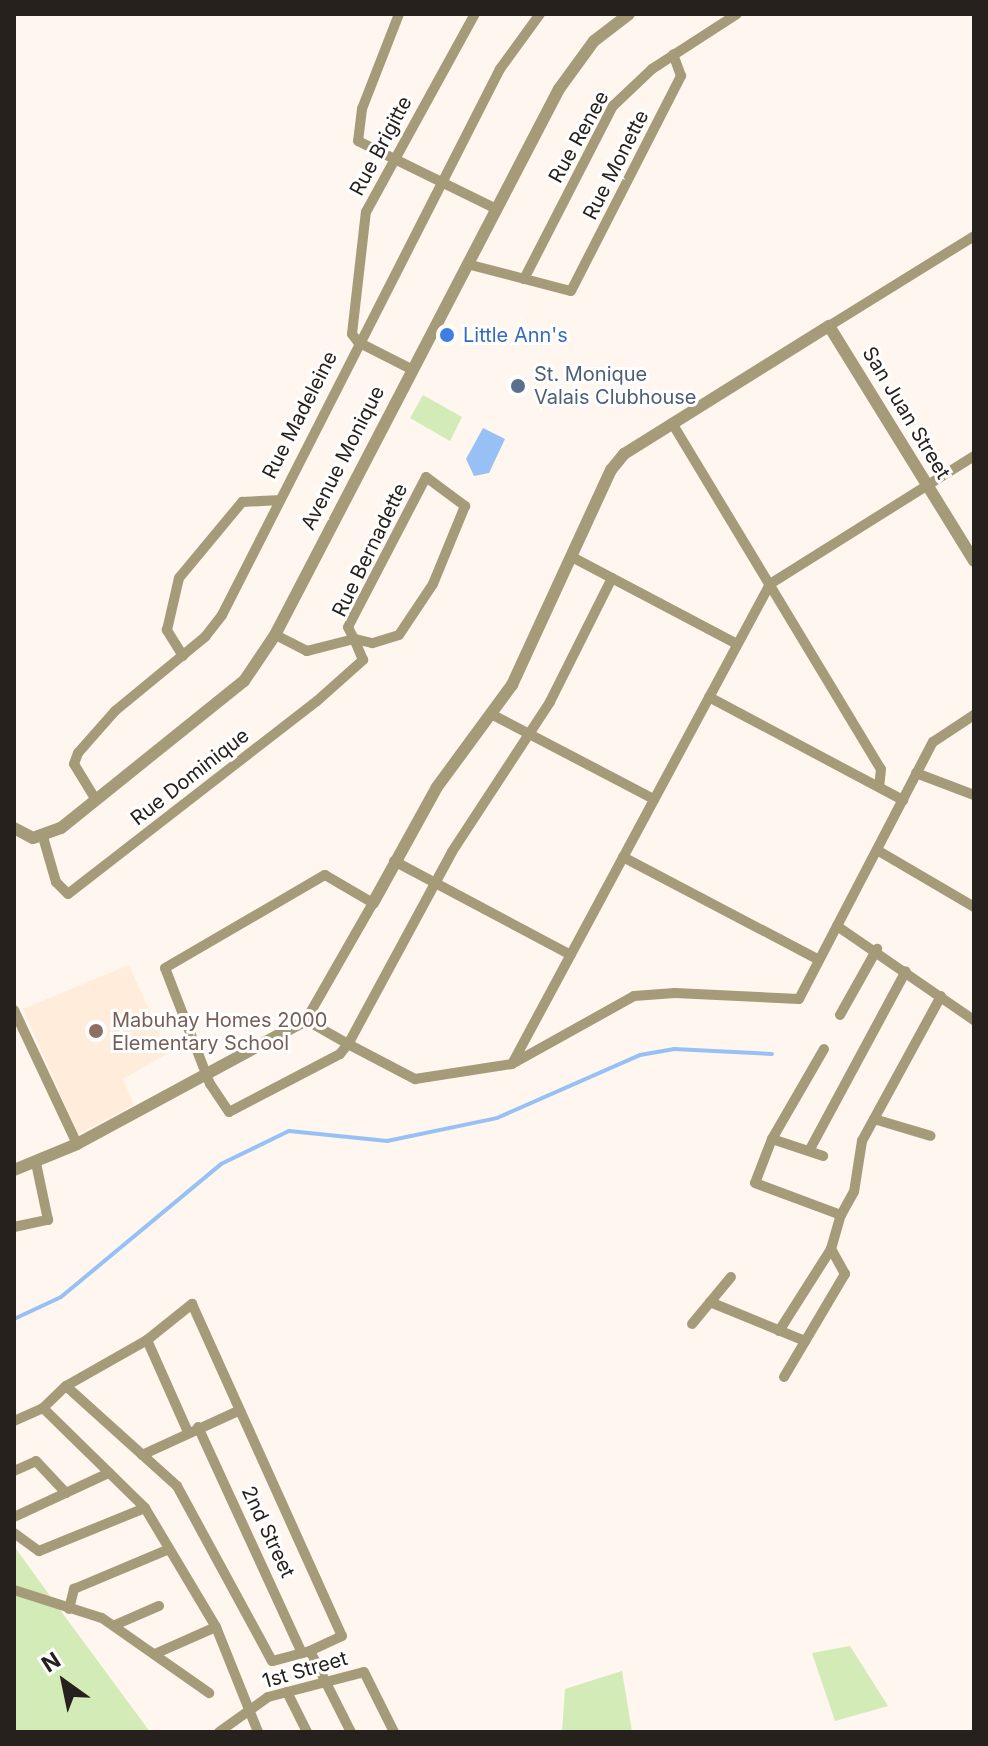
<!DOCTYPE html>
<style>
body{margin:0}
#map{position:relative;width:988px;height:1746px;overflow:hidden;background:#fef6ef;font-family:Inter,sans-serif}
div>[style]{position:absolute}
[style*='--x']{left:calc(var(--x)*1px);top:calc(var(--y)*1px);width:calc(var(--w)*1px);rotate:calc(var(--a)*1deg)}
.built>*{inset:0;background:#ffecdb}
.green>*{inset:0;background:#d3ebb6}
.water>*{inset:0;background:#97c1f5}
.stream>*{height:4px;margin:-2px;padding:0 2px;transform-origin:2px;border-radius:2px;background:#97c1f5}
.minor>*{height:10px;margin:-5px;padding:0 5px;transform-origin:5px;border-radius:5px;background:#a59b79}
.tertiary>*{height:12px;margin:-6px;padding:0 6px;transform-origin:6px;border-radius:6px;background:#a59b79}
.dots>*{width:22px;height:22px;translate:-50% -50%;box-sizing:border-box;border:4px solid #fff;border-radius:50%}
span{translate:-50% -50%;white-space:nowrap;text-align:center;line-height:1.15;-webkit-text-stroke:6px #fff;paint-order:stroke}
.street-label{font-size:20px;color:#26211d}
.shop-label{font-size:20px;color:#366cbe}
.left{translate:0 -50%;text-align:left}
.service-label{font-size:20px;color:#4e5e75}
.education-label{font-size:20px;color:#785e54}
.frame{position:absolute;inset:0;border:16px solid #26211d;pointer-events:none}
.north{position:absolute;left:24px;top:1642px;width:80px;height:80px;-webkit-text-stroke:6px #fff;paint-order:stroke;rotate:327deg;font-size:22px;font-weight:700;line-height:32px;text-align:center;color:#26211d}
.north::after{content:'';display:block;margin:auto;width:28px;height:36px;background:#26211d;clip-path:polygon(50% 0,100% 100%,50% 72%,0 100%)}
</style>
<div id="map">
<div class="built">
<div style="clip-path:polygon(129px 965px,168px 1053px,123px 1079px,134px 1105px,78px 1134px,23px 1009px)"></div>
</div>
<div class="green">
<div style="clip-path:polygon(423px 395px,462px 417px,450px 441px,410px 418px)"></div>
<div style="clip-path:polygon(14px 1546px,58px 1607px,150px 1732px,14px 1732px)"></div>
<div style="clip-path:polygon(850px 1646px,888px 1706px,835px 1721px,812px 1653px)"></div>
<div style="clip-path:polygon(622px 1671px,632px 1732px,562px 1732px,565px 1689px)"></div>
</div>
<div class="water">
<div style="clip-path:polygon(483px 428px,505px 439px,489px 473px,474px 476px,466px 459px)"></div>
</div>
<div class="stream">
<div style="--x:14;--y:1319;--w:52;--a:-25.1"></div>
<div style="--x:61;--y:1297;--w:208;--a:-39.7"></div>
<div style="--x:221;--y:1164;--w:76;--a:-25.9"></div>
<div style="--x:289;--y:1131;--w:99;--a:5.8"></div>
<div style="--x:387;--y:1141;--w:112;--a:-11.8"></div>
<div style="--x:497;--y:1118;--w:156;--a:-23.8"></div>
<div style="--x:640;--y:1055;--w:35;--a:-10"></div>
<div style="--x:674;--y:1049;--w:98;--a:2.9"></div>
</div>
<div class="minor">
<div style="--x:399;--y:14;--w:102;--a:111.3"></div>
<div style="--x:362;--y:109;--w:32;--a:97"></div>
<div style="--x:358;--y:141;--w:152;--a:26.2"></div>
<div style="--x:467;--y:264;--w:107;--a:14.6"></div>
<div style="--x:571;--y:291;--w:242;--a:-62.9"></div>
<div style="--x:681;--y:76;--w:23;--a:-110"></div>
<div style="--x:524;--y:279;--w:195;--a:-62.8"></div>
<div style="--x:613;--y:106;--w:54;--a:-43.5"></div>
<div style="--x:652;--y:69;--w:101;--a:-32.9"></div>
<div style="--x:829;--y:326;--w:171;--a:-31.8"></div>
<div style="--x:411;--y:369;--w:59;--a:-153"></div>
<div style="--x:358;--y:342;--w:10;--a:-127"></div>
<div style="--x:352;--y:334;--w:123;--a:-83.5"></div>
<div style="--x:366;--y:212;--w:226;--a:-61.2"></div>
<div style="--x:672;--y:423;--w:404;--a:58.9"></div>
<div style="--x:881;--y:769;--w:18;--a:96"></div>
<div style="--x:572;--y:557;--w:187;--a:27.8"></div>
<div style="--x:612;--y:578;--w:139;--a:116.6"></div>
<div style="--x:550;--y:702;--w:179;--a:123.2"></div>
<div style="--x:452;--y:852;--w:218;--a:118.4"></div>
<div style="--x:348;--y:1044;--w:13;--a:129"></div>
<div style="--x:340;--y:1054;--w:125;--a:152.4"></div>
<div style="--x:229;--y:1112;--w:34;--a:-124"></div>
<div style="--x:210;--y:1084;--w:124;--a:-111.2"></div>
<div style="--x:165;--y:968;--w:185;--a:-30.2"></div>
<div style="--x:325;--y:875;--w:56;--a:30.3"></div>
<div style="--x:373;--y:903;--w:135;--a:119.8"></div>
<div style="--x:306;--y:1020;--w:48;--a:29.7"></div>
<div style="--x:348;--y:1044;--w:76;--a:27.6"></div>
<div style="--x:415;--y:1079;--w:98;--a:-8.8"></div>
<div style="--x:512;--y:1064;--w:140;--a:-29.1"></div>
<div style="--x:634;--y:996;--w:41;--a:-4.2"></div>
<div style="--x:675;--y:993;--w:124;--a:2.8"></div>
<div style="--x:799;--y:999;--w:290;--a:-62.5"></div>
<div style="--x:933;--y:742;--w:49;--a:-33.4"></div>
<div style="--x:183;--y:656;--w:31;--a:-122"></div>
<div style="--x:167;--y:630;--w:53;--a:-77"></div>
<div style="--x:179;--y:578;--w:99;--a:-50.3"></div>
<div style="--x:242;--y:502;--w:34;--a:-3"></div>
<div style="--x:709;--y:697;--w:220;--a:28"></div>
<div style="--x:493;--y:715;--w:182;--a:27.6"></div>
<div style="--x:916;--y:773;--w:62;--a:20.8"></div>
<div style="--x:96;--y:800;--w:42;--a:-121.4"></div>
<div style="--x:74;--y:764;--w:12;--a:-70"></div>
<div style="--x:78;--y:753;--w:56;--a:-48.6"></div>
<div style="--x:115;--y:711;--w:117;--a:-39.4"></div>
<div style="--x:205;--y:637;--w:28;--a:-52"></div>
<div style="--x:222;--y:615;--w:613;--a:-63.02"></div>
<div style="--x:500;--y:69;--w:68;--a:-54"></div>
<div style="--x:43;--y:837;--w:47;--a:73.9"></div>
<div style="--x:56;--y:882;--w:17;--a:45"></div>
<div style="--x:68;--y:894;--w:315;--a:-37.8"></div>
<div style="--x:317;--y:701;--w:62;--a:-41.7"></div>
<div style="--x:363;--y:660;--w:23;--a:-113"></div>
<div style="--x:354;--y:639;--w:13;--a:-117"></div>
<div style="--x:348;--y:627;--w:169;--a:-62.5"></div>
<div style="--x:426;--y:477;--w:49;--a:36.6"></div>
<div style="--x:465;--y:506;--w:84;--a:112.3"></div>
<div style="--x:433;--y:584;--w:61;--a:123.7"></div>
<div style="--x:399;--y:635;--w:28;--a:163"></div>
<div style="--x:372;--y:643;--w:18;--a:-167"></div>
<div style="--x:354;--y:639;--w:49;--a:165.7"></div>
<div style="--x:307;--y:651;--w:36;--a:-153"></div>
<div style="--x:877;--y:850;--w:113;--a:30.4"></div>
<div style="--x:623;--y:857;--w:221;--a:27.7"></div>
<div style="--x:394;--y:861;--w:200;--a:28"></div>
<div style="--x:837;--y:926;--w:166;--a:34.5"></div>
<div style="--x:14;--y:1010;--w:148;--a:64.8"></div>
<div style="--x:840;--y:1015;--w:76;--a:-60.7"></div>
<div style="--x:824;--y:1049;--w:104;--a:120"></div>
<div style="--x:772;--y:1139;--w:47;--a:111.1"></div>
<div style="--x:755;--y:1183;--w:92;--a:20.4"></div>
<div style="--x:841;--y:1215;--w:26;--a:-61"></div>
<div style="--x:854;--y:1192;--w:52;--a:-81.1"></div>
<div style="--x:862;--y:1141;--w:165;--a:-61.4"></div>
<div style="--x:512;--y:1064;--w:545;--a:-61.74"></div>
<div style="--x:770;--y:584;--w:241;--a:-32.1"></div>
<div style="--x:874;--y:1119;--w:59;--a:16.6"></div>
<div style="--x:772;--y:1139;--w:54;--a:18.4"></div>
<div style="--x:809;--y:1151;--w:204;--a:-61.7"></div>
<div style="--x:14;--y:1227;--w:35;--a:-12"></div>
<div style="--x:48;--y:1220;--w:58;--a:-101.9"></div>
<div style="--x:710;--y:1302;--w:103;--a:22.3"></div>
<div style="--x:692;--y:1324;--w:61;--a:-50.3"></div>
<div style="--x:779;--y:1331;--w:97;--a:-57.6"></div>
<div style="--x:831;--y:1249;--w:35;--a:-74"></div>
<div style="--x:147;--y:1340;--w:101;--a:66"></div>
<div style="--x:784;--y:1377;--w:120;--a:-59.4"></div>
<div style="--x:845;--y:1274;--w:29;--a:-119"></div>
<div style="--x:43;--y:1408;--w:143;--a:44.4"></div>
<div style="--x:145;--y:1508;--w:139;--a:59.2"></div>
<div style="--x:216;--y:1627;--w:113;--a:68.2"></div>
<div style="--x:14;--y:1421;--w:32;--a:-24"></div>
<div style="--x:43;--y:1408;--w:32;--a:-44"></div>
<div style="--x:66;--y:1386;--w:93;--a:-29.6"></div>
<div style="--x:147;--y:1340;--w:58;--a:-38.7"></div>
<div style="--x:192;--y:1304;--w:364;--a:65.7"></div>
<div style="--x:342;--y:1636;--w:35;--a:155"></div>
<div style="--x:310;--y:1651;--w:39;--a:165"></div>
<div style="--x:272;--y:1661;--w:199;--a:-118.5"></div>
<div style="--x:177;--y:1486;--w:149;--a:-138"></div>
<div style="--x:198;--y:1427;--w:249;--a:65.3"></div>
<div style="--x:142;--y:1455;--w:106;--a:-24.6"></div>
<div style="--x:14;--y:1471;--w:24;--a:-24"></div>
<div style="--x:36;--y:1461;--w:44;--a:46.8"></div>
<div style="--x:14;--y:1517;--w:105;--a:-24.9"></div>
<div style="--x:14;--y:1533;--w:31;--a:36"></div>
<div style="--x:39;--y:1551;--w:114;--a:-22.1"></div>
<div style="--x:14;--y:1590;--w:92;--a:17.7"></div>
<div style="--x:102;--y:1618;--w:131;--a:35"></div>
<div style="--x:69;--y:1609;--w:21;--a:-76"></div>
<div style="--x:74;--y:1589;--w:103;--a:-22.8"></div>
<div style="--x:115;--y:1625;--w:48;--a:-23.4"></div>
<div style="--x:310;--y:1651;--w:91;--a:63.2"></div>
<div style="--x:157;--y:1653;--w:64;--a:-23.8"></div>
<div style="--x:287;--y:1692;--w:45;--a:63.4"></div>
<div style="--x:219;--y:1732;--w:60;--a:-35.5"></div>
<div style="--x:268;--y:1697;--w:99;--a:-14.6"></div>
<div style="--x:364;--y:1672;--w:67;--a:63.4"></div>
</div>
<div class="tertiary">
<div style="--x:14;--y:828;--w:21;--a:28"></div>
<div style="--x:33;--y:838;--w:30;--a:-20"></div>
<div style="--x:61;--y:828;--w:235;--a:-38.8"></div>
<div style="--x:244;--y:681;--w:55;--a:-56"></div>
<div style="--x:275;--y:635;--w:615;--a:-62.52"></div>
<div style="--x:559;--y:89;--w:59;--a:-53.9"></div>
<div style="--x:594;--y:41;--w:44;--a:-37.6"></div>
<div style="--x:373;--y:903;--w:132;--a:-61.1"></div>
<div style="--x:437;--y:787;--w:127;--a:-53.7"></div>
<div style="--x:512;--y:685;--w:237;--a:-65.3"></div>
<div style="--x:611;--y:470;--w:21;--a:-51"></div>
<div style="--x:624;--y:454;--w:242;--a:-32"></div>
<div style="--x:829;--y:326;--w:276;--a:58.3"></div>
<div style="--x:14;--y:1170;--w:68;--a:-22.4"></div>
<div style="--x:77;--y:1144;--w:260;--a:-28.4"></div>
</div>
<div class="dots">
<div style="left:447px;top:335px;background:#3f7fe0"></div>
<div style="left:518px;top:386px;background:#5c6f8a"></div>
<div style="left:96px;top:1031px;background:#8d6e63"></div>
</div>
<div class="street-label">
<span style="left:579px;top:137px;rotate:-61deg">Rue Renee</span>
<span style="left:381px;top:146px;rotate:-62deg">Rue Brigitte</span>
<span style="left:616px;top:165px;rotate:-63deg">Rue Monette</span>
<span style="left:906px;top:413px;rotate:59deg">San Juan Street</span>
<span style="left:300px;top:415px;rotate:-63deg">Rue Madeleine</span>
<span style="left:343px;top:458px;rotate:-63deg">Avenue Monique</span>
<span style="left:370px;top:550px;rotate:-64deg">Rue Bernadette</span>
<span style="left:190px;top:777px;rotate:-38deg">Rue Dominique</span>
<span style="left:268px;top:1532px;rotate:65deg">2nd Street</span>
<span style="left:305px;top:1670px;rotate:-16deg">1st Street</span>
</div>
<div class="shop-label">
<span class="left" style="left:463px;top:335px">Little Ann's</span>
</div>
<div class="service-label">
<span class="left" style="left:534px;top:386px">St. Monique<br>Valais Clubhouse</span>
</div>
<div class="education-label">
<span class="left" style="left:112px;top:1032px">Mabuhay Homes 2000<br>Elementary School</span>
</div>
<div class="frame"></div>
<div class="north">N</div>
</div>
